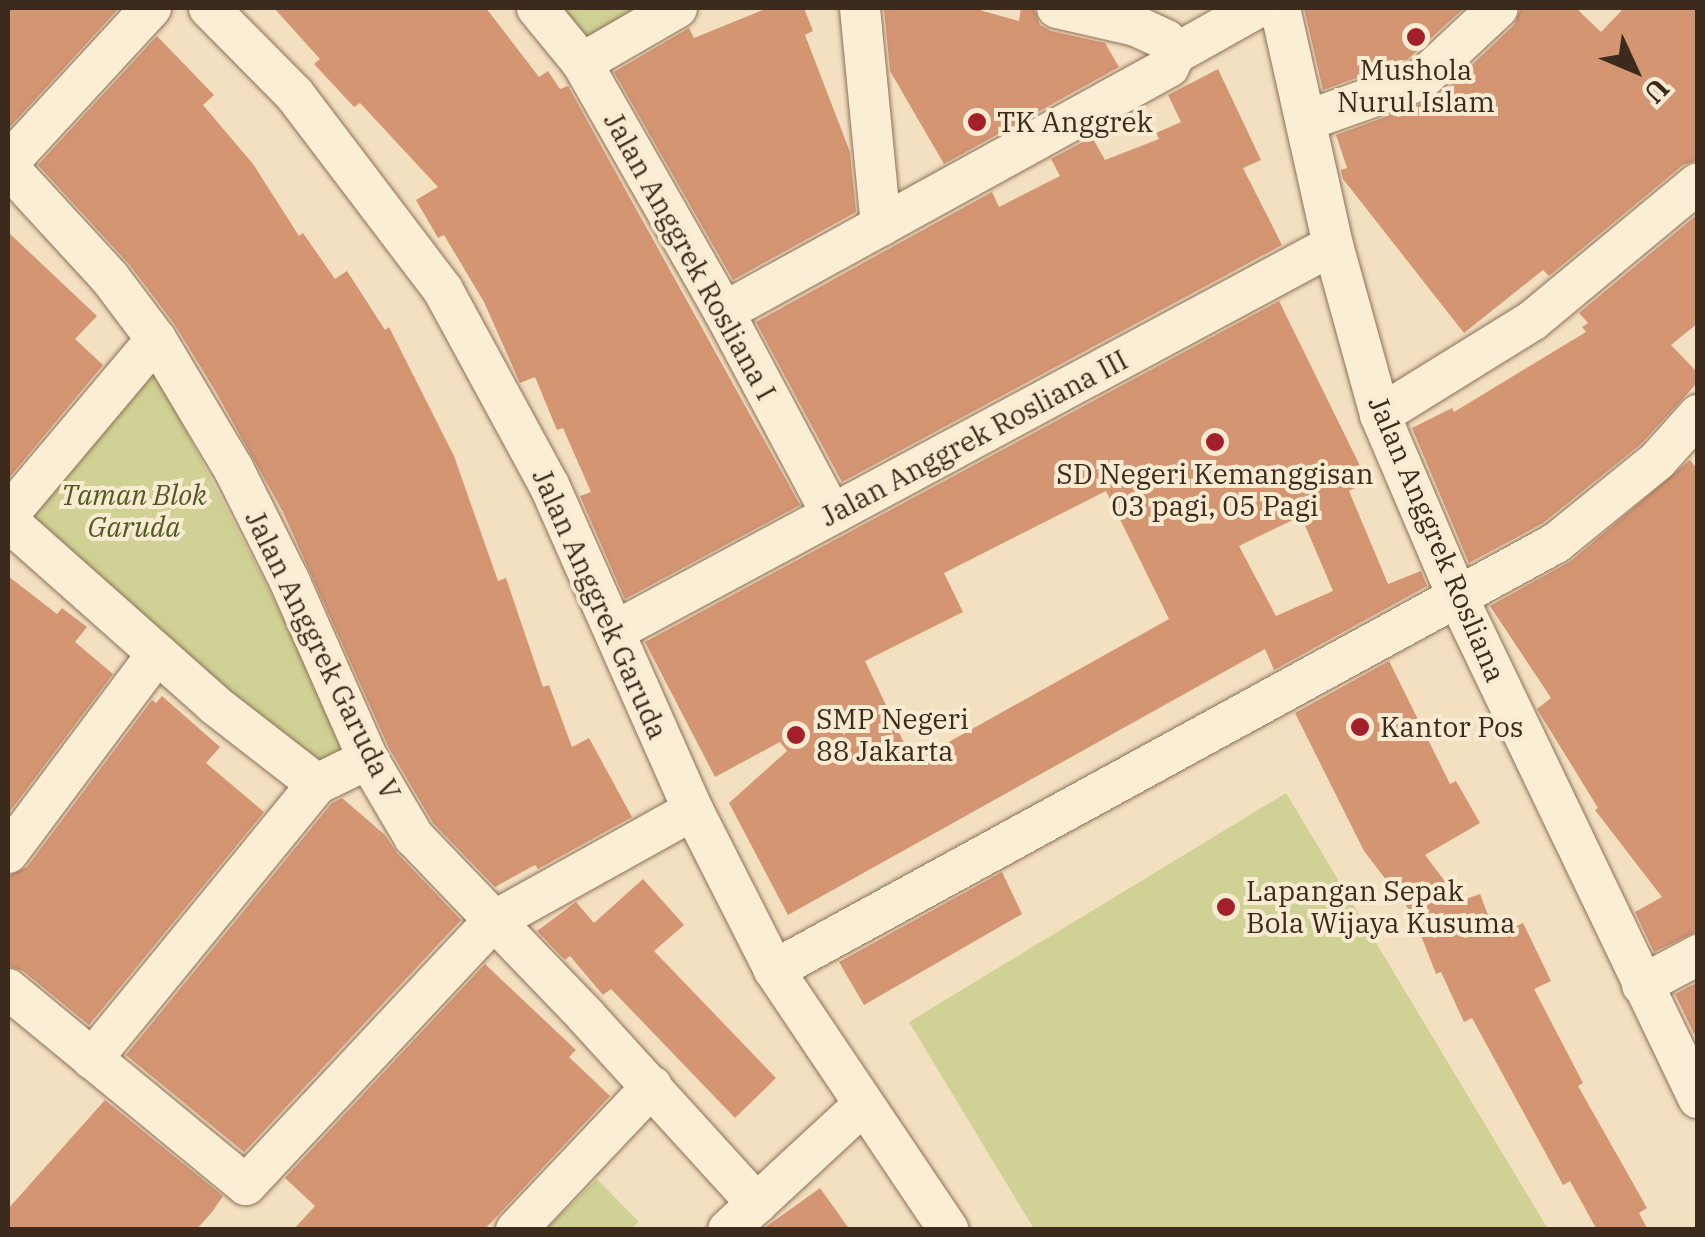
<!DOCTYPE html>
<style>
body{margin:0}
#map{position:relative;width:1705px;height:1237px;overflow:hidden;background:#f2e0c1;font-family:"IBM Plex Serif",serif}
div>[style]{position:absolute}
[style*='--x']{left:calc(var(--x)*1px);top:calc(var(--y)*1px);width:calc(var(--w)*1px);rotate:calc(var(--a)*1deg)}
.green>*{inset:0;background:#cfd294}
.building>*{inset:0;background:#d49573}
.roads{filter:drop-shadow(0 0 2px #8e7057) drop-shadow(0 0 2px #8e7057)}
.minor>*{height:40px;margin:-20px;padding:0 20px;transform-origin:20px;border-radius:20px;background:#fceed5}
.dots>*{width:28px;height:28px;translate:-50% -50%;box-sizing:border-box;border:5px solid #f9ebd2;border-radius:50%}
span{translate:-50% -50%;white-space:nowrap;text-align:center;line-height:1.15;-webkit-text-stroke:8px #f9ebd2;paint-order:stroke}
.poi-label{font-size:28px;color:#3c2a1c}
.left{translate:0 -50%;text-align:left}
.street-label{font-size:28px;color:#3c2a1c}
.park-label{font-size:28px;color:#505b21;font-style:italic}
.frame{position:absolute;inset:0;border:10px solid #3c2a1c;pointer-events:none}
.north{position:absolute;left:1585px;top:20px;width:100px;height:100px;-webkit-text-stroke:8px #f9ebd2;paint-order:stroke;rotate:134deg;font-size:28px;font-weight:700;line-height:40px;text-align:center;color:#3c2a1c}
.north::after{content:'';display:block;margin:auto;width:35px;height:45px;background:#3c2a1c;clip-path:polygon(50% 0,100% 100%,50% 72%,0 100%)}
</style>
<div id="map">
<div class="green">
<div style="clip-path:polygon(554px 8px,652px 8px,582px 52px)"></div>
<div style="clip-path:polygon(149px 360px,357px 759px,315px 777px,238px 697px,12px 523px)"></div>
<div style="clip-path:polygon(1286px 793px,1548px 1229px,1034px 1229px,909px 1022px)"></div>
<div style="clip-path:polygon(597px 1179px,639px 1222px,631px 1229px,546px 1229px)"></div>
</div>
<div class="building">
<div style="clip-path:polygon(8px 8px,119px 8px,8px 129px)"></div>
<div style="clip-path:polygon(274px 8px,486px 8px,539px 77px,548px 71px,560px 89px,568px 86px,800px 505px,625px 599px,580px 496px,591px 492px,563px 428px,557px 430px,535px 377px,520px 383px,484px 302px,444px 235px,438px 238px,416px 200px,438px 187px,360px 103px,354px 107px,314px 64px,320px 59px)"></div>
<div style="clip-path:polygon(768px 8px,804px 8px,813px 31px,805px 35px,850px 152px,856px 212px,733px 280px,614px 72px,689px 28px,694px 38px)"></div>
<div style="clip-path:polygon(884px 8px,972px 8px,1019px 21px,1021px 8px,1034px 8px,1040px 25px,1051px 31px,1105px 43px,1119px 67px,944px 164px,890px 71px)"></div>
<div style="clip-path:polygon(1304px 8px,1464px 8px,1408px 59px,1323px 90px)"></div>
<div style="clip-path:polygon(1521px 8px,1576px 8px,1601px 32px,1624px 8px,1698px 8px,1698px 160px,1683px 165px,1549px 276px,1543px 270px,1464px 333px,1343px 179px,1341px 170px,1347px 168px,1336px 135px,1437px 98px,1514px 25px)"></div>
<div style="clip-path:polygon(157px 36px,214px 95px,203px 105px,253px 164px,299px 236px,303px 233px,335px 279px,347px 271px,385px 330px,389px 327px,454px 456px,498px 581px,506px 578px,543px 687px,549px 685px,572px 747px,589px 738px,632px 817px,538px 869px,535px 865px,495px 887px,433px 823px,389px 748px,283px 512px,216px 392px,175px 325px,129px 264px,38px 165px)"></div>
<div style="clip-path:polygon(1218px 69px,1261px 160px,1243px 168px,1282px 245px,842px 482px,756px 322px,992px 192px,999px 207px,1060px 176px,1051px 159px,1092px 137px,1105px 160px,1159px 139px,1156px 133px,1181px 122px,1168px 95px)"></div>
<div style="clip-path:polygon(1698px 214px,1698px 323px,1671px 345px,1698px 373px,1698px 382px,1641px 444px,1543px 523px,1469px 563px,1412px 428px,1452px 408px,1454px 412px,1586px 332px,1582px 327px,1588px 323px,1579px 313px)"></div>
<div style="clip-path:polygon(8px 232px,97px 316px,75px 339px,103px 365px,8px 479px)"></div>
<div style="clip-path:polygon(evenodd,1279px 301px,1368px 482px,1349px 491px,1388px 584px,1421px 571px,1427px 586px,1274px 670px,1265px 649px,788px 915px,729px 803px,787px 751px,780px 742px,715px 777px,645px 642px,1279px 301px,1106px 491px,1169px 619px,913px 762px,865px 661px,963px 612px,944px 573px,1106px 491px,1279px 301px,1301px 516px,1333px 591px,1276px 616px,1239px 546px,1301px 516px)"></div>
<div style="clip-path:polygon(1690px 460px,1698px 470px,1698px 931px,1654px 952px,1635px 912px,1662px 897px,1595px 810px,1598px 808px,1537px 709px,1551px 698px,1490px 606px,1571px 561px)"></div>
<div style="clip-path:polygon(8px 576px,57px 614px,62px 608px,87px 627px,75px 642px,113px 674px,8px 814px)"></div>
<div style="clip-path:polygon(1389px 661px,1450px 784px,1456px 781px,1480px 823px,1425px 855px,1460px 901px,1480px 894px,1496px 936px,1523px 923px,1551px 981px,1534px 989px,1583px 1083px,1578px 1086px,1647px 1208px,1639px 1213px,1648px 1230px,1597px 1230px,1570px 1181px,1563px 1185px,1472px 1018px,1464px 1022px,1441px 972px,1436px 974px,1413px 915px,1364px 851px,1295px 713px)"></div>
<div style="clip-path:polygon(162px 696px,220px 747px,206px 763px,264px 812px,89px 1025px,23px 971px,8px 966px,8px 876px,27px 867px,152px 700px,156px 703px)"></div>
<div style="clip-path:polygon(342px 798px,385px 835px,397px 853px,461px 920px,244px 1152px,126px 1055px,332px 803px)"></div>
<div style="clip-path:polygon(1002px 872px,1022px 914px,864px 1005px,839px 962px)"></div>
<div style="clip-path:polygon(643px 879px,684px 925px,654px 951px,776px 1078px,735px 1118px,611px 989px,603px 995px,570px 956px,565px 960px,537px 931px,576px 902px,594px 923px)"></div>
<div style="clip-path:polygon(485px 964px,576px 1050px,569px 1057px,610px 1096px,484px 1230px,293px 1230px,315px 1206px,285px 1178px)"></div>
<div style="clip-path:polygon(1698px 982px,1698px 1042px,1675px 994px)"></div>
<div style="clip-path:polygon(105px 1100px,223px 1196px,212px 1212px,196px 1230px,8px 1230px,8px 1209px)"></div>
<div style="clip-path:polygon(820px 1188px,850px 1230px,763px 1230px,767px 1226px)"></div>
</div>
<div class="roads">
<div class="minor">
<div style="--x:209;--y:8;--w:122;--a:45.3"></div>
<div style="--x:295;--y:95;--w:245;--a:52.8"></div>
<div style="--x:443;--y:290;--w:222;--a:61.5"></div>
<div style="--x:549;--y:485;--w:355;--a:66.1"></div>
<div style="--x:693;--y:810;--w:179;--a:63.1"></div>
<div style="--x:774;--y:970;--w:313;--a:56.1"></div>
<div style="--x:537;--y:8;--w:71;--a:50.7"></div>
<div style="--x:582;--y:63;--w:287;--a:60.3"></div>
<div style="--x:724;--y:312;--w:228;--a:62"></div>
<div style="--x:860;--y:8;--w:219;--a:84.5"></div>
<div style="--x:1057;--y:8;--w:81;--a:12.8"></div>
<div style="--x:1136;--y:26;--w:33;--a:25"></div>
<div style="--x:1166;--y:40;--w:17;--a:57"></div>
<div style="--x:1280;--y:8;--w:243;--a:77.4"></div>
<div style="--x:1333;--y:245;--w:176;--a:74.5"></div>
<div style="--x:1380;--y:415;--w:199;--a:66.9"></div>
<div style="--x:1458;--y:598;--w:555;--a:64.36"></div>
<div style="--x:582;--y:63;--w:110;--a:-30.1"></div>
<div style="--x:1308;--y:120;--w:120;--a:-19.5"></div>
<div style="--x:1421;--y:80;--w:105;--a:-43.1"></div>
<div style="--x:8;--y:163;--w:211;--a:-47.3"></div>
<div style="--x:8;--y:167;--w:151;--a:47.4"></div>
<div style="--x:110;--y:278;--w:76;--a:53"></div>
<div style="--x:156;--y:339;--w:152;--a:59.2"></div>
<div style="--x:234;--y:470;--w:125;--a:63.4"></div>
<div style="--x:290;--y:582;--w:193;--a:66.2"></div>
<div style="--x:368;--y:759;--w:91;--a:59.5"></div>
<div style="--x:414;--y:837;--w:248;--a:46.1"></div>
<div style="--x:586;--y:1016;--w:254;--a:47.7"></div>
<div style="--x:724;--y:312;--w:508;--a:-28.84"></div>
<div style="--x:1169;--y:67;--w:14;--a:-65"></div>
<div style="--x:1175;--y:54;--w:94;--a:-29.3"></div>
<div style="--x:1380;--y:415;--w:180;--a:-31.8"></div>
<div style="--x:1533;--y:320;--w:214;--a:-39.7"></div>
<div style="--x:8;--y:515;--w:230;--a:-49.9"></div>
<div style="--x:8;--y:521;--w:277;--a:41.6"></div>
<div style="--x:215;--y:705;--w:129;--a:37.8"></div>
<div style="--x:615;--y:631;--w:815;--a:-28.26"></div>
<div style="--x:8;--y:853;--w:249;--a:-53.2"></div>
<div style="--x:774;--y:970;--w:891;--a:-28.64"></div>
<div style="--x:1556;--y:543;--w:130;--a:-39.1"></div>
<div style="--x:1657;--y:461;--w:62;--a:-48.3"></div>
<div style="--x:1642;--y:985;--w:64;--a:-28.2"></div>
<div style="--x:8;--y:989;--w:308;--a:39.5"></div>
<div style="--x:246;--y:1185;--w:360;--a:-46.9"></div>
<div style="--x:492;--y:922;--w:230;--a:-29.1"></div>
<div style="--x:92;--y:1059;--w:355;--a:-50.7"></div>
<div style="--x:317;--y:784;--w:57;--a:-26.1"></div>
<div style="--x:516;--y:1230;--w:198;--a:-46.6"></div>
<div style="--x:728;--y:1230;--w:185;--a:-42.8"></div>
</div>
</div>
<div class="dots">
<div style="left:1416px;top:37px;background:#a3202a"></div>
<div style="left:977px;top:122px;background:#a3202a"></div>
<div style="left:1215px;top:442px;background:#a3202a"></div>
<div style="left:1360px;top:727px;background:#a3202a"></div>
<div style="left:796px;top:735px;background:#a3202a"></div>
<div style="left:1226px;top:907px;background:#a3202a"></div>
</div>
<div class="poi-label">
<span style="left:1416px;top:86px">Mushola<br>Nurul Islam</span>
<span class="left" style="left:997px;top:122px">TK Anggrek</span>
<span style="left:1215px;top:490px">SD Negeri Kemanggisan<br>03 pagi, 05 Pagi</span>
<span class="left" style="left:816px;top:735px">SMP Negeri<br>88 Jakarta</span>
<span class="left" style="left:1380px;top:727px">Kantor Pos</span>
<span class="left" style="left:1246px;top:907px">Lapangan Sepak<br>Bola Wijaya Kusuma</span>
</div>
<div class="street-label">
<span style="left:690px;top:256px;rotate:61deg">Jalan Anggrek Rosliana I</span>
<span style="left:974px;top:438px;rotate:-28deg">Jalan Anggrek Rosliana III</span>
<span style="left:1437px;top:539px;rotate:67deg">Jalan Anggrek Rosliana</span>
<span style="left:600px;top:604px;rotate:66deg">Jalan Anggrek Garuda</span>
<span style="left:323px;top:655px;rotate:64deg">Jalan Anggrek Garuda V</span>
</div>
<div class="park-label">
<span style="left:134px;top:511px">Taman Blok<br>Garuda</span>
</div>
<div class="frame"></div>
<div class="north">U</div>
</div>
